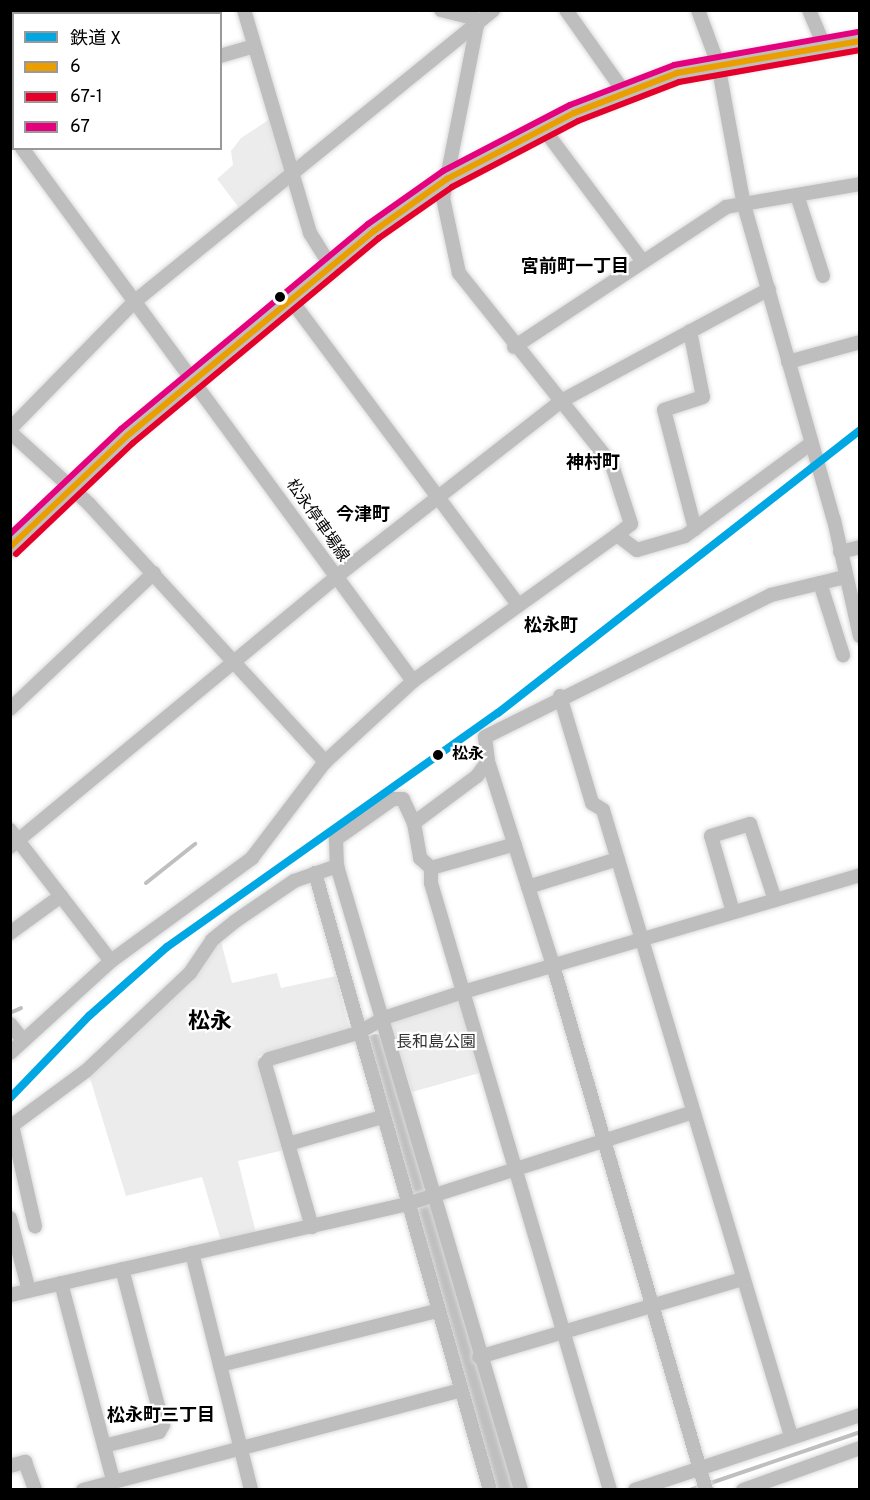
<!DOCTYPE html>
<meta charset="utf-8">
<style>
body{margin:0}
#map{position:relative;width:870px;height:1500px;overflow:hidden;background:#fff;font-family:Overpass,"Noto Sans JP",sans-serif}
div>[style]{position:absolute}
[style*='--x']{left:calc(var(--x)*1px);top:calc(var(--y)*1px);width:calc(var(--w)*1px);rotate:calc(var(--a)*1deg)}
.green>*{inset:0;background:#ececec}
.stream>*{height:4px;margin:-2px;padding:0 2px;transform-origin:2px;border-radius:2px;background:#bfbfbf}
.river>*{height:21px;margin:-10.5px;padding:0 10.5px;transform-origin:10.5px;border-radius:10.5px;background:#bfbfbf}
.roads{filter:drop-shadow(0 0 2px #dbdbdb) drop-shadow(0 0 2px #dbdbdb)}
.minor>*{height:14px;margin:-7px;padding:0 7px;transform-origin:7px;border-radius:7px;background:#bebebe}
.highway>*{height:20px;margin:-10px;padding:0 10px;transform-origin:10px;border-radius:10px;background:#bebebe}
.bus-1>*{height:6px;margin:-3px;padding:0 3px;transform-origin:3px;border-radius:3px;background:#eb9e00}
.bus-2>*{height:6px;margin:-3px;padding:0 3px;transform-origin:3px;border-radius:3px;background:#e4002b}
.bus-3>*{height:6px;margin:-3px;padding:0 3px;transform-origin:3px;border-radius:3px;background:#e5007d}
.rail-1>*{height:8px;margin:-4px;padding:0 4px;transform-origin:4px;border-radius:4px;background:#00a7e3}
.dots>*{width:16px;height:16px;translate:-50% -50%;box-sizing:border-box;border:3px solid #fff;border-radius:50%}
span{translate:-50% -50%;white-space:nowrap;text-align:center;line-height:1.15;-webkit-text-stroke:4.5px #fff;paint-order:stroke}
.street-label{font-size:16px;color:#000}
.stop-label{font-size:16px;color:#000;font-weight:700}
.left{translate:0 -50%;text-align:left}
.park-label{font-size:16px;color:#333}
.neighbourhood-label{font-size:18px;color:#000;font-weight:700}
.district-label{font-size:22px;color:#000;font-weight:700}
.frame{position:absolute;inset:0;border:12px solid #000;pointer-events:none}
.legend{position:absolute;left:12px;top:12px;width:210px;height:138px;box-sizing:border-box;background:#fff;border:2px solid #999;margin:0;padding:8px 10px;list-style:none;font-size:18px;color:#000}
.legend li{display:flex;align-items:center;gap:12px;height:30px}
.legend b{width:30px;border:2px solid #999}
</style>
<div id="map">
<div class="green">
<div style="clip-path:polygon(270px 119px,287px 171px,240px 209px,217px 179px,233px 165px,231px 151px,241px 138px)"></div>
<div style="clip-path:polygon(220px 938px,232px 983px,277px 973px,281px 988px,336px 976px,349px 1029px,258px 1056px,284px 1150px,238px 1161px,256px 1233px,221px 1241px,202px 1177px,126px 1196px,89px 1075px)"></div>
<div style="clip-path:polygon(460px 996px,483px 1072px,412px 1092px,390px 1020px)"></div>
</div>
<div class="stream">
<div style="--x:146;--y:883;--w:63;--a:-38.5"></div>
<div style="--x:10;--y:1013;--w:12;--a:-24"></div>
<div style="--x:690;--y:1490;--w:180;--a:-18.8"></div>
</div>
<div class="river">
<div style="--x:375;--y:1044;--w:465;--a:73.7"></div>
</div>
<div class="roads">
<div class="minor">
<div style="--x:74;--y:10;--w:18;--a:13"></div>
<div style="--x:244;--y:10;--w:233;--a:73.5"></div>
<div style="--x:310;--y:233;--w:40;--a:58"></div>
<div style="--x:441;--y:10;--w:34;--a:14"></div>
<div style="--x:474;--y:18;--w:8;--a:67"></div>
<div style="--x:477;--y:25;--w:176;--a:101.1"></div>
<div style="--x:443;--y:198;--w:77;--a:78"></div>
<div style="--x:459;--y:273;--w:246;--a:51.4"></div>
<div style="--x:612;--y:465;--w:62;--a:72.1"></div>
<div style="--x:631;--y:524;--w:18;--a:142"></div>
<div style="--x:566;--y:10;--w:100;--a:54.7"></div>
<div style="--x:698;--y:10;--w:58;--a:69.7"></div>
<div style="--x:718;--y:64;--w:143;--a:79.6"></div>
<div style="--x:744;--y:205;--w:328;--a:74.1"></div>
<div style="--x:834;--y:520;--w:119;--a:77.4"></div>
<div style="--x:809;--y:10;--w:39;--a:67"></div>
<div style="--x:152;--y:14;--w:11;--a:-22"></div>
<div style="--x:220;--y:56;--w:35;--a:-16"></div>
<div style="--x:543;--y:128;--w:164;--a:53.2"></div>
<div style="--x:10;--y:137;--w:5;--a:37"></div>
<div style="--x:22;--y:148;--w:661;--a:53.74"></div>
<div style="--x:797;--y:195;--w:85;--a:72.2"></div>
<div style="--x:291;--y:300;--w:380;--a:53.3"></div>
<div style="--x:690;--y:331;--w:67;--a:78.9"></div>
<div style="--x:703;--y:397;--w:41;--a:161.6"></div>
<div style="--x:664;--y:410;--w:123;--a:75.4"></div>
<div style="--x:514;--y:347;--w:254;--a:-33.4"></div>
<div style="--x:726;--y:207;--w:136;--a:-9.7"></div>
<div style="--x:788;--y:362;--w:75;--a:-15.5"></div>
<div style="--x:10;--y:429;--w:177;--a:-45.7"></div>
<div style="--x:134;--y:302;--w:463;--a:-39.1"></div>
<div style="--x:10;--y:432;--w:107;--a:42.3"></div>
<div style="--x:89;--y:504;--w:350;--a:47.5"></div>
<div style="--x:840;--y:552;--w:21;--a:-14"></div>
<div style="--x:820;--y:583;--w:76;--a:72.3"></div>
<div style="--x:560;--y:696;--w:112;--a:73.3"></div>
<div style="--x:592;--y:803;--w:13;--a:32"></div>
<div style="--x:603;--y:810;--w:654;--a:73.28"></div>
<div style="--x:10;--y:709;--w:198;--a:-43.4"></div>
<div style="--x:488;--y:761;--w:19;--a:126"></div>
<div style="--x:477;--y:776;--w:79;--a:143.3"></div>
<div style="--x:414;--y:823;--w:36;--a:80"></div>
<div style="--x:420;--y:858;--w:15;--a:42"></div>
<div style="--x:431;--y:868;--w:87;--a:-15.9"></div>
<div style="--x:414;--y:823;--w:26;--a:-115"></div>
<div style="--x:403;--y:799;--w:10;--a:180"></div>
<div style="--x:393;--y:799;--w:70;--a:144.9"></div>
<div style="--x:336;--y:839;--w:27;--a:88"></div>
<div style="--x:337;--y:866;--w:651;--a:73.57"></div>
<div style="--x:10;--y:830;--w:165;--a:52.4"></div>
<div style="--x:111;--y:961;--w:175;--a:-36.1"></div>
<div style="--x:252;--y:858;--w:121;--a:-52.8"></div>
<div style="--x:325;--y:762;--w:120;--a:-42.6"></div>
<div style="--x:413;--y:681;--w:251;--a:-35.6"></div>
<div style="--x:617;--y:535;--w:25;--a:37"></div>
<div style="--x:637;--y:550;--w:50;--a:-16.3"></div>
<div style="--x:685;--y:536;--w:154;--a:-36.3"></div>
<div style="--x:10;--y:847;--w:423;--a:-39.6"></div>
<div style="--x:336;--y:577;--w:286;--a:-38"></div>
<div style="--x:561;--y:401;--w:236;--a:-28.3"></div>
<div style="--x:431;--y:868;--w:15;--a:90"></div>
<div style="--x:431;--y:883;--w:633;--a:73.57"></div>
<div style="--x:315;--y:873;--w:641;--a:74.17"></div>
<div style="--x:528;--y:887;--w:94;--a:-17.3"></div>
<div style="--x:733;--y:912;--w:79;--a:-106.1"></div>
<div style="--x:711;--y:836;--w:41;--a:-17.1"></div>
<div style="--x:750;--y:824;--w:80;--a:71.8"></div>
<div style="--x:10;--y:933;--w:63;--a:-36"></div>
<div style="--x:10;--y:1024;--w:19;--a:51"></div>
<div style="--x:10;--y:1053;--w:137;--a:-42.3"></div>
<div style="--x:12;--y:1125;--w:104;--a:77.2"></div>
<div style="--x:10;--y:1127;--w:94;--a:-36.4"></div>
<div style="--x:86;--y:1071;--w:143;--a:-43.3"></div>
<div style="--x:190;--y:973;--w:40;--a:-56"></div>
<div style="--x:212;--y:940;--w:28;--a:-39"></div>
<div style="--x:234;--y:922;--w:73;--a:-34.3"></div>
<div style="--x:294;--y:881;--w:46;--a:-19.2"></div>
<div style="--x:288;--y:1144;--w:98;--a:-16"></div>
<div style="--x:10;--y:1218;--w:75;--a:75.4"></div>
<div style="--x:312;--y:1227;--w:170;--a:-106.1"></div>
<div style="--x:265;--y:1064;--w:6;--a:-51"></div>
<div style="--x:269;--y:1059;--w:93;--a:-16.3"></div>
<div style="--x:358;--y:1033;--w:30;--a:-30"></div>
<div style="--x:384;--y:1018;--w:83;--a:-18.2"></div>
<div style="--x:463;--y:992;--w:414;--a:-16.4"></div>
<div style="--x:192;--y:1253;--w:244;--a:76"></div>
<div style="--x:61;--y:1283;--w:204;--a:75.2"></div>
<div style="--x:10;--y:1295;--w:407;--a:-12.9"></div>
<div style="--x:407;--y:1204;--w:300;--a:-17.8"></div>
<div style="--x:479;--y:1357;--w:274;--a:-16.5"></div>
<div style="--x:220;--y:1365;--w:224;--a:-14"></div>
<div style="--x:104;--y:1446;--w:57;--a:-14.3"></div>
<div style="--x:159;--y:1432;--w:8;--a:-60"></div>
<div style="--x:163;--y:1425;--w:161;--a:-104.7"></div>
<div style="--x:10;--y:1466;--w:16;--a:-15"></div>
<div style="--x:25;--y:1462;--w:30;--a:70"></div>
<div style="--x:83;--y:1490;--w:389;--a:-14.8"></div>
<div style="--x:635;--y:1490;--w:237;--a:-18.4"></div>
<div style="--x:706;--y:1490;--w:547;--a:-106.25"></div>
<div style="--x:553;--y:965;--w:214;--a:-107.7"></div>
<div style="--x:488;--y:761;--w:24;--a:-97"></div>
<div style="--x:485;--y:737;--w:319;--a:-26.4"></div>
<div style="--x:771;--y:595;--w:76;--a:-13.7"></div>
<div style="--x:743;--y:1490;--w:124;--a:-19.7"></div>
</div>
<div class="highway">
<div style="--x:10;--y:547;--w:161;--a:-43.5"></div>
<div style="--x:127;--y:436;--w:321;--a:-39.7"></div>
<div style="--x:374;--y:231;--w:90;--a:-35.5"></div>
<div style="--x:447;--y:179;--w:143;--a:-27.5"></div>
<div style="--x:574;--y:113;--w:110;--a:-21.2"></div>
<div style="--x:677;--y:73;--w:186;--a:-9.9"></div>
</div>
</div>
<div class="bus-1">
<div style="--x:10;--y:547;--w:161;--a:-43.5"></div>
<div style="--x:127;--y:436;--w:321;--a:-39.7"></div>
<div style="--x:374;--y:231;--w:90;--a:-35.5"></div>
<div style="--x:447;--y:179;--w:143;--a:-27.5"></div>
<div style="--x:574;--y:113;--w:110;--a:-21.2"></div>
<div style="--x:677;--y:73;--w:186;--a:-9.9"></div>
</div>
<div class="bus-2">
<div style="--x:16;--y:554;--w:161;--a:-43.5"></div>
<div style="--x:133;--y:443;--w:320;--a:-39.8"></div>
<div style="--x:379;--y:238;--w:89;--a:-34.9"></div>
<div style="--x:452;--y:187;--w:142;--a:-27.6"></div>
<div style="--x:578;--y:121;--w:108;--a:-21.1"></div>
<div style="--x:679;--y:82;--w:184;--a:-10"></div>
</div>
<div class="bus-3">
<div style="--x:10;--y:534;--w:153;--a:-43.4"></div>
<div style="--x:121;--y:429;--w:321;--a:-39.7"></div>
<div style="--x:368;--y:224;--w:92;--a:-35.2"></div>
<div style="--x:443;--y:171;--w:143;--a:-27.5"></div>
<div style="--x:570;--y:105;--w:111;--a:-21"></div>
<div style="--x:674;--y:65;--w:187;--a:-10.2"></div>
</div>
<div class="rail-1">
<div style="--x:10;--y:1098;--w:114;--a:-46.1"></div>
<div style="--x:89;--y:1016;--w:104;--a:-41.5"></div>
<div style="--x:167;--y:947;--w:405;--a:-35.3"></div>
<div style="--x:498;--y:713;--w:459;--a:-38"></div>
</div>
<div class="dots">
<div style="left:280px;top:297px;background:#000"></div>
<div style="left:438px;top:755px;background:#000"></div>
</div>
<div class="street-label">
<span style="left:317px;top:521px;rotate:55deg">松永停車場線</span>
</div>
<div class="stop-label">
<span class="left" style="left:452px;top:755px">松永</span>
</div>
<div class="park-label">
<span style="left:436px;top:1043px">長和島公園</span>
</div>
<div class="neighbourhood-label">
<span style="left:575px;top:268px">宮前町一丁目</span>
<span style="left:593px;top:464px">神村町</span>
<span style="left:363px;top:516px">今津町</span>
<span style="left:551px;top:627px">松永町</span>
<span style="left:161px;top:1417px">松永町三丁目</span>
</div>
<div class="district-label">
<span style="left:210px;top:1023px">松永</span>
</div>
<div class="frame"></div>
<ul class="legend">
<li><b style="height:8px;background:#00a7e3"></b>鉄道 X</li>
<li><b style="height:8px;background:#eb9e00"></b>6</li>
<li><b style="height:8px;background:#e4002b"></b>67-1</li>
<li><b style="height:8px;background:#e5007d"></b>67</li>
</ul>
</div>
